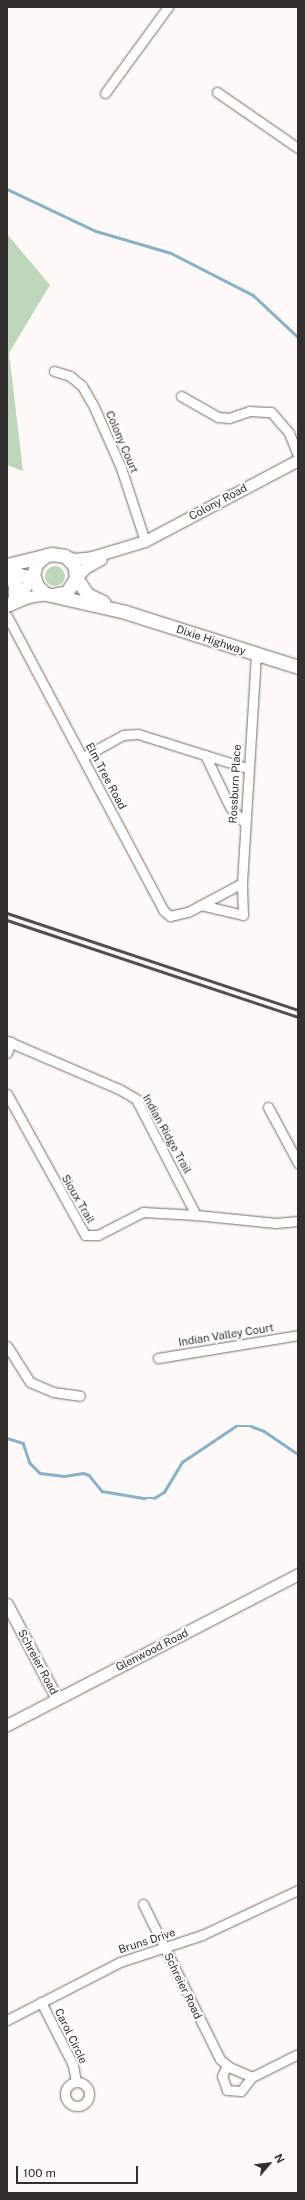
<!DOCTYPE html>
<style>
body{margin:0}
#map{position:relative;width:305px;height:2200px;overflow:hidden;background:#fffaf7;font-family:"Public Sans",sans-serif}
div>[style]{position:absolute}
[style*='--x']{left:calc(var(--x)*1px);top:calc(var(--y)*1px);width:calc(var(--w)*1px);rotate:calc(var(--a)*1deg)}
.green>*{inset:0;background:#bdd8b8}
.round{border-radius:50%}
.stream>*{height:2.5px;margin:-1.25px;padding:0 1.25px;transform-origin:1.25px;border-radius:1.25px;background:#87b2cc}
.roads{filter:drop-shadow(0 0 1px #746d6a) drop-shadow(0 0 1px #746d6a)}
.minor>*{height:9px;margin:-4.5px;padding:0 4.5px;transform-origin:4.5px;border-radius:4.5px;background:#fff}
.minor>.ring{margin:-4.5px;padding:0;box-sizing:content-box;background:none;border:9px solid #fff;border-radius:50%}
.tertiary>*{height:11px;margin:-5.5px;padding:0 5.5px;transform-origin:5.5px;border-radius:5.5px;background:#fff}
.secondary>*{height:13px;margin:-6.5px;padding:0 6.5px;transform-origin:6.5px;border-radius:6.5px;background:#fff}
.rail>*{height:2.5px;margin:-1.25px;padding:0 1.25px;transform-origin:1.25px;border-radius:1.25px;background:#514e4d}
span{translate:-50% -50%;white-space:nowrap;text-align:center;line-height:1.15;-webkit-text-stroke:4px #fff;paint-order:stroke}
.street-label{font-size:11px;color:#322f2e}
.frame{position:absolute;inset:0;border:8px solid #322f2e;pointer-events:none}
.north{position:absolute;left:249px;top:2144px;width:40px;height:40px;-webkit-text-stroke:3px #fff;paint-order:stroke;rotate:62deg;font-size:11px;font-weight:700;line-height:16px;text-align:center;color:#322f2e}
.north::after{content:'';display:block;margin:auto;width:14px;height:18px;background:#322f2e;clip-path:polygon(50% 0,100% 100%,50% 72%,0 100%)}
.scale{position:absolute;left:16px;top:2166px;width:122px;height:18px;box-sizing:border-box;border:2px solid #322f2e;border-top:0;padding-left:5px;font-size:12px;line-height:14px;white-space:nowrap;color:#322f2e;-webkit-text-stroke:3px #fff;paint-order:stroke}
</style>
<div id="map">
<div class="green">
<div style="clip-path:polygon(7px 234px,50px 285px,9px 353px,23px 471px,7px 465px)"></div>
<div class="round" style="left:45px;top:566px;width:20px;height:20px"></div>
</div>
<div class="stream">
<div style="--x:7;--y:189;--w:98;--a:25.3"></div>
<div style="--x:96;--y:231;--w:78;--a:16.3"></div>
<div style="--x:171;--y:253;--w:92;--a:27.1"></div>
<div style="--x:253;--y:295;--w:62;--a:43"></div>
<div style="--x:7;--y:1438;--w:17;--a:17"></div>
<div style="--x:23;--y:1443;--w:21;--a:71"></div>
<div style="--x:30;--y:1463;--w:14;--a:45"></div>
<div style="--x:40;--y:1473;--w:24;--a:7"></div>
<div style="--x:64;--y:1476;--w:19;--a:-9"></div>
<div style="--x:83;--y:1473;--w:6;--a:18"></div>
<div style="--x:89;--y:1475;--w:21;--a:51"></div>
<div style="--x:102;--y:1491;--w:43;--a:9.5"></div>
<div style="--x:144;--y:1498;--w:10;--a:0"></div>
<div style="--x:154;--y:1498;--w:12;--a:-31"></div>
<div style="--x:164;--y:1492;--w:35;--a:-59"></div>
<div style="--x:182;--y:1462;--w:65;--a:-33.7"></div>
<div style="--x:236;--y:1426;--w:15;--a:0"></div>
<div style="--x:251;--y:1426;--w:14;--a:21"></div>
<div style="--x:264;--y:1431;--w:41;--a:34.1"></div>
</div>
<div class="roads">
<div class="minor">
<div style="--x:217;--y:92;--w:98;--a:34.7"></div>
<div style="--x:105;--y:93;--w:107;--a:-53.8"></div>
<div style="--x:54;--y:371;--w:17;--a:17"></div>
<div style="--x:70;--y:376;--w:16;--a:40"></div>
<div style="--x:82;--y:386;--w:24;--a:60"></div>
<div style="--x:94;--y:407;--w:67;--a:66.1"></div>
<div style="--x:121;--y:468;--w:77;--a:71.8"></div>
<div style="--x:181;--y:396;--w:43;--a:29.6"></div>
<div style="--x:218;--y:417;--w:11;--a:5"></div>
<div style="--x:229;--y:418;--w:21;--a:-19"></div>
<div style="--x:249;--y:411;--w:22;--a:3"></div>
<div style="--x:271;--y:412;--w:28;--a:49"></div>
<div style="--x:289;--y:433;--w:24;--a:68"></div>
<div style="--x:7;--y:616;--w:334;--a:62"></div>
<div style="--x:164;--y:911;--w:8;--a:40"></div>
<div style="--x:170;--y:916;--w:18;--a:-13"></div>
<div style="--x:188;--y:912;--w:61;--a:-28.2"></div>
<div style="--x:205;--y:755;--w:44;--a:17.2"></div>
<div style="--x:83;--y:757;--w:46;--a:-28.8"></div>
<div style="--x:123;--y:735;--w:15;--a:-4"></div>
<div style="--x:138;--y:734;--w:70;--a:17.4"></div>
<div style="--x:205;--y:755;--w:58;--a:64.3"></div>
<div style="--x:230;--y:807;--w:22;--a:47"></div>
<div style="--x:201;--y:905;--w:43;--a:13.4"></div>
<div style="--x:243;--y:915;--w:32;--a:-92"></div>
<div style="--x:242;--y:883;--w:229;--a:-86.5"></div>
<div style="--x:7;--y:1041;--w:122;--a:23.2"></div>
<div style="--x:119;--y:1089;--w:20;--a:30"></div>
<div style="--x:136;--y:1099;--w:131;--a:62.7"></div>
<div style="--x:196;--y:1215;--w:80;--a:5.7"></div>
<div style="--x:276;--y:1223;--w:22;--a:-5"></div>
<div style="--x:7;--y:1053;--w:12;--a:-70"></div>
<div style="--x:7;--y:1094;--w:161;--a:61"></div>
<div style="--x:85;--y:1235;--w:13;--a:0"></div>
<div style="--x:98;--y:1235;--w:51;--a:-27.1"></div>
<div style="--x:143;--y:1212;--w:53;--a:3.2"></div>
<div style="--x:268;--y:1107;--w:64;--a:61.8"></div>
<div style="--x:7;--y:1346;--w:43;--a:57.4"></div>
<div style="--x:30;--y:1382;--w:25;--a:23"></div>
<div style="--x:53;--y:1392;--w:27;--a:8"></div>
<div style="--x:158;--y:1358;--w:142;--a:-9.3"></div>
<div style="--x:143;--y:1904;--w:173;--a:63.6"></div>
<div style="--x:220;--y:2059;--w:12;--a:42"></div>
<div style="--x:229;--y:2067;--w:25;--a:23"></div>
<div style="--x:41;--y:2002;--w:71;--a:63.1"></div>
<div style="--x:73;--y:2065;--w:17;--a:80"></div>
<div style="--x:7;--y:2020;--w:127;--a:-27.2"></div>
<div style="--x:120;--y:1962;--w:86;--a:-18.2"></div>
<div style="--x:202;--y:1935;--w:106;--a:-25.1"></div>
<div style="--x:227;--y:2065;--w:12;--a:114"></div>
<div style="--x:222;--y:2076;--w:15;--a:70"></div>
<div style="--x:227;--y:2090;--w:14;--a:4"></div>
<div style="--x:241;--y:2091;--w:18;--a:-52"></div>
<div style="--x:252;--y:2077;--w:51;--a:-26.6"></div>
<div class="ring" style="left:65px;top:2082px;width:15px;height:15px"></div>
</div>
<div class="tertiary">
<div style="--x:65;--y:556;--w:9;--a:18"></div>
<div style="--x:74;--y:559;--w:18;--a:-6"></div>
<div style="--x:92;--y:557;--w:55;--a:-16.8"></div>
<div style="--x:145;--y:541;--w:173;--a:-27.9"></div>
<div style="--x:76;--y:578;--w:13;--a:-48"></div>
<div style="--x:85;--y:568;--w:18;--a:-29"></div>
<div style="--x:12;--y:601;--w:32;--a:-46"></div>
<div style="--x:7;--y:606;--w:23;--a:-23"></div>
<div style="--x:28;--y:597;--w:18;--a:-9"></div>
<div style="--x:7;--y:1604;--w:107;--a:62.2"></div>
<div style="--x:7;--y:1725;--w:328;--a:-27.4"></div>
</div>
<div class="secondary">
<div style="--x:46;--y:555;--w:13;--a:138"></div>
<div style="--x:36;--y:564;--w:11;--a:105"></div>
<div style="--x:33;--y:575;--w:12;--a:70"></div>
<div style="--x:37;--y:586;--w:12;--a:42"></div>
<div style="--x:46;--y:594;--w:81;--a:12.8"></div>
<div style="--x:125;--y:612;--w:182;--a:17.6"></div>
<div style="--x:7;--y:565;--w:46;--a:-13.7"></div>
<div style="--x:52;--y:554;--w:13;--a:9"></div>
<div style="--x:65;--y:556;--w:13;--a:45"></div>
<div style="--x:74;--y:565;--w:13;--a:81"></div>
<div style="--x:76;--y:578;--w:17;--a:123"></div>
<div style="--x:67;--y:592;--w:14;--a:168"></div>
<div style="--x:7;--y:572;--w:28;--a:13"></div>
<div style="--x:7;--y:575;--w:12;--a:48"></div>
<div style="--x:15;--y:584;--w:14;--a:90"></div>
<div style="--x:76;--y:578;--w:21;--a:55"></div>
<div style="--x:88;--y:595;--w:17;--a:25"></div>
</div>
</div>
<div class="rail">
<div style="--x:7;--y:913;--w:307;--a:18.4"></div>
<div style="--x:7;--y:920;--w:307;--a:18.4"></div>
</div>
<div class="street-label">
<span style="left:122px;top:442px;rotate:67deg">Colony Court</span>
<span style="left:218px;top:502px;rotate:-28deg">Colony Road</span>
<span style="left:211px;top:640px;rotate:18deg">Dixie Highway</span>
<span style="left:106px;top:776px;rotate:62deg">Elm Tree Road</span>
<span style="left:235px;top:784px;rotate:-87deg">Rossburn Place</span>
<span style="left:167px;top:1134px;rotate:61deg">Indian Ridge Trail</span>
<span style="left:78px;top:1199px;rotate:60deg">Sioux Trail</span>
<span style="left:226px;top:1335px;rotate:-9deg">Indian Valley Court</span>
<span style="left:152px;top:1650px;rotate:-27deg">Glenwood Road</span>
<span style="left:38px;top:1662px;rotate:62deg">Schreier Road</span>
<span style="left:147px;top:1941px;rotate:-18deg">Bruns Drive</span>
<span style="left:183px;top:1986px;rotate:64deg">Schreier Road</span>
<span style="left:71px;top:2036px;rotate:64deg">Carol Circle</span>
</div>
<div class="frame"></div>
<div class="north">N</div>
<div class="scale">100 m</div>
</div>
